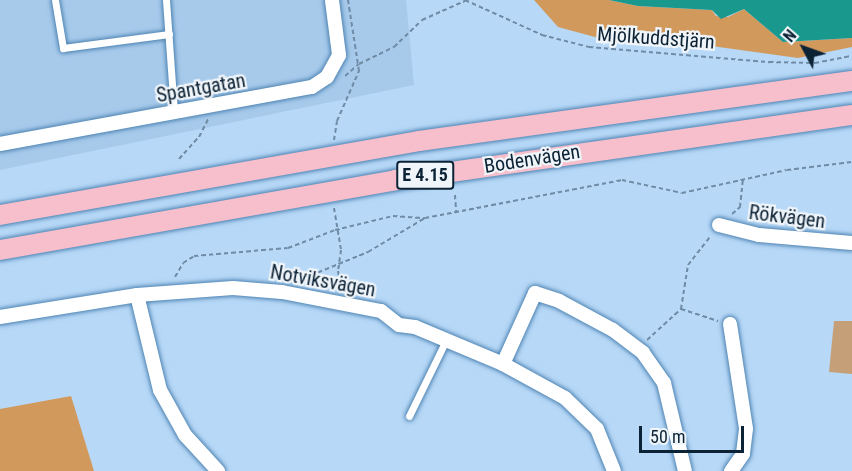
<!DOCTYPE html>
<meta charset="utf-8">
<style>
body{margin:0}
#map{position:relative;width:852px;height:471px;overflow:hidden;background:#b7d8f7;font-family:"Roboto Condensed",sans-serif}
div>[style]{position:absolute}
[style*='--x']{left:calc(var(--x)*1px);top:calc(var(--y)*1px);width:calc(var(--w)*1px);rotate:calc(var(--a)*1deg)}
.built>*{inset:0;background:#a7caeb}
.green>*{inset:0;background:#c59f78}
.forest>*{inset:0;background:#d2995d}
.water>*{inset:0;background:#19988e}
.path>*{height:2px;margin-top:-1px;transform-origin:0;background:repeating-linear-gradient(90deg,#6f8ba5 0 4.5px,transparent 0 7.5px)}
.roads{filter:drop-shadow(0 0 2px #4e84b3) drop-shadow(0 0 2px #4e84b3)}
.service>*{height:7px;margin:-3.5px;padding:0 3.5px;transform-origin:3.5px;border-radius:3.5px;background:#fff}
.minor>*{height:14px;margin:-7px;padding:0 7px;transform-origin:7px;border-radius:7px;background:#fff}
.primary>*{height:20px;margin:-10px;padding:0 10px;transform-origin:10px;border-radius:10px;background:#f7bfcb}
span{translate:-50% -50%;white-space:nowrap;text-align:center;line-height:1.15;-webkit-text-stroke:4.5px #f0f5fa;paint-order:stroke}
.shield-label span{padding:2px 4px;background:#f0f5fa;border:2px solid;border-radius:4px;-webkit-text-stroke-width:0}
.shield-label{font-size:18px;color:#0c2235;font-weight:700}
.street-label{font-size:20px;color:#0c2235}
.north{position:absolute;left:774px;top:18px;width:60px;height:60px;-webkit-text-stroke:4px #f0f5fa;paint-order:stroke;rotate:311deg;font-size:16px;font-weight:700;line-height:24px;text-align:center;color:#0c2235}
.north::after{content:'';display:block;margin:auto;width:21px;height:27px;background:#0c2235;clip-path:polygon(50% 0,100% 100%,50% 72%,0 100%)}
.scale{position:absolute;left:639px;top:426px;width:105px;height:27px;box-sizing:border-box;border:3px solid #0c2235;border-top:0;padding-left:8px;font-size:18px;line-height:21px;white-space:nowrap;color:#0c2235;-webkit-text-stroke:4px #f0f5fa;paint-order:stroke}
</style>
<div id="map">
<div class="built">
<div style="clip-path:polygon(0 0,406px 0,414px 85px,0 170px)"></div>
</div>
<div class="green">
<div style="clip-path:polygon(834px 321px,852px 321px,852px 374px,829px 372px)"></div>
</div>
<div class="forest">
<div style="clip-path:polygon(534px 0,609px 0,638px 6px,712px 10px,716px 16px,728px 17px,744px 9px,783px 42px,852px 38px,852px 47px,798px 58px,624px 34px,606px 40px,558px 27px)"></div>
<div style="clip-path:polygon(71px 396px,94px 471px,0 471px,0 409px)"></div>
</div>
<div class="water">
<div style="clip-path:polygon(609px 0,852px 0,852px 38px,783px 42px,744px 9px,721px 19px,712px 10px,638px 6px)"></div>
</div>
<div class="path">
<div style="--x:465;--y:0;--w:85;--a:24.4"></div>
<div style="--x:542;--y:35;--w:49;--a:14.3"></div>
<div style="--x:589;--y:47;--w:181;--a:4.8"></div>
<div style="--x:769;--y:62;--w:46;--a:1.2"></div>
<div style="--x:815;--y:63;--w:38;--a:-11"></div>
<div style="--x:345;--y:76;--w:18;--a:-41"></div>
<div style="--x:359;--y:64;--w:39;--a:-26"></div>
<div style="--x:394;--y:47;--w:39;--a:-44"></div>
<div style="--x:422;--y:20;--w:49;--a:-24"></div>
<div style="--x:334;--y:140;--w:19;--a:-81"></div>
<div style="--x:337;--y:121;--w:55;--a:-66.3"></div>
<div style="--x:359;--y:71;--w:72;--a:-98.8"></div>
<div style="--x:179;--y:159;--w:30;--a:-48"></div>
<div style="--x:199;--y:137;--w:20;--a:-63"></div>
<div style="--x:455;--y:195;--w:16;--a:86"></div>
<div style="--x:334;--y:208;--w:43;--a:80.5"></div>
<div style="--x:341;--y:250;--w:21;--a:98"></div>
<div style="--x:338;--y:271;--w:19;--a:81"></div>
<div style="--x:732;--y:214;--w:11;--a:-41"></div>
<div style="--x:740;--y:207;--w:28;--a:-84"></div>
<div style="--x:175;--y:277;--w:16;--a:-60"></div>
<div style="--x:183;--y:263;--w:13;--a:-32"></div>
<div style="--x:194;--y:256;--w:94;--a:-4.9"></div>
<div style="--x:288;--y:248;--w:50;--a:-21"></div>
<div style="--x:335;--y:230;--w:60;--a:-13.6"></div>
<div style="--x:393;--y:216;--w:32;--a:4"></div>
<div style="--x:425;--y:218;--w:201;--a:-10.9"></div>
<div style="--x:622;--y:180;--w:61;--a:12.2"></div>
<div style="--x:682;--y:193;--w:107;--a:-12.4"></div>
<div style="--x:787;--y:170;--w:65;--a:-7"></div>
<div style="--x:297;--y:281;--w:77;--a:-22.2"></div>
<div style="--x:368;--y:252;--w:66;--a:-30.8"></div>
<div style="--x:681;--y:309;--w:39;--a:18"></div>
<div style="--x:647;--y:340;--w:46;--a:-42.4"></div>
<div style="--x:681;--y:309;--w:45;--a:-81"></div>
<div style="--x:688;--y:265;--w:37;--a:-52"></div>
</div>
<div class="roads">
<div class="service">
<div style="--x:55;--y:0;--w:49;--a:80.5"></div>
<div style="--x:63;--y:48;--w:107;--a:-7.5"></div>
<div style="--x:166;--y:0;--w:112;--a:85.9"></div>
<div style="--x:409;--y:416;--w:85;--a:-64"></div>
</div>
<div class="minor">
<div style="--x:0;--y:144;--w:317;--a:-10.4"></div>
<div style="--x:312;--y:87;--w:18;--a:-34"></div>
<div style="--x:327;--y:77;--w:25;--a:-61"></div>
<div style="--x:339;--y:55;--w:55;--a:-97.3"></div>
<div style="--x:719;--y:225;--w:41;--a:14"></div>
<div style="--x:759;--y:235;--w:93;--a:4.9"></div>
<div style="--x:137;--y:295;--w:98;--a:76.4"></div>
<div style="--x:160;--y:390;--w:51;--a:60.9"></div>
<div style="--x:185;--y:435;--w:49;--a:47.5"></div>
<div style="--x:0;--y:317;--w:139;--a:-9.1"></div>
<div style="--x:137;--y:295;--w:96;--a:-4.2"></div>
<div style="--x:233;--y:288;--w:49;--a:4.7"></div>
<div style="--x:282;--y:292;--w:101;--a:10.9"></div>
<div style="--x:381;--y:311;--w:23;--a:38"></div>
<div style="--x:399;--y:325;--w:16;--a:7"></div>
<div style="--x:415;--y:327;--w:95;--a:22.8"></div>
<div style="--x:503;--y:364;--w:71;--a:28.7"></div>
<div style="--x:565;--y:398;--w:45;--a:44.1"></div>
<div style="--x:597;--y:429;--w:45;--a:68"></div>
<div style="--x:730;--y:324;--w:106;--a:81.3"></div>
<div style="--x:746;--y:429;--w:25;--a:97"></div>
<div style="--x:743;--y:454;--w:21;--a:125"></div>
<div style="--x:503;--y:364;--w:78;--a:-65.7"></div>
<div style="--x:535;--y:293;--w:25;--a:18"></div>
<div style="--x:559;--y:301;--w:61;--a:28.2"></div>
<div style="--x:613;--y:330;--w:38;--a:37"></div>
<div style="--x:643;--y:353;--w:37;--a:55"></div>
<div style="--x:664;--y:383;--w:90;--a:76.6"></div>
</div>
<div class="primary">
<div style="--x:0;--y:215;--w:425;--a:-10"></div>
<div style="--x:419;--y:141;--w:437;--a:-7.9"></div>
<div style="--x:0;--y:250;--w:401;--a:-10"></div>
<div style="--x:395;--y:180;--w:462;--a:-8.1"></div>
</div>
</div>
<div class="shield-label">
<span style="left:425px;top:175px">E 4.15</span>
</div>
<div class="street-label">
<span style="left:656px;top:38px;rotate:4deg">Mjölkuddstjärn</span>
<span style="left:201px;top:88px;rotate:-10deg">Spantgatan</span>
<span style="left:532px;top:159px;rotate:-9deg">Bodenvägen</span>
<span style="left:787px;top:217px;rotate:7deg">Rökvägen</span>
<span style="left:323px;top:281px;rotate:10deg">Notviksvägen</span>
</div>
<div class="north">N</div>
<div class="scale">50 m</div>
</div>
